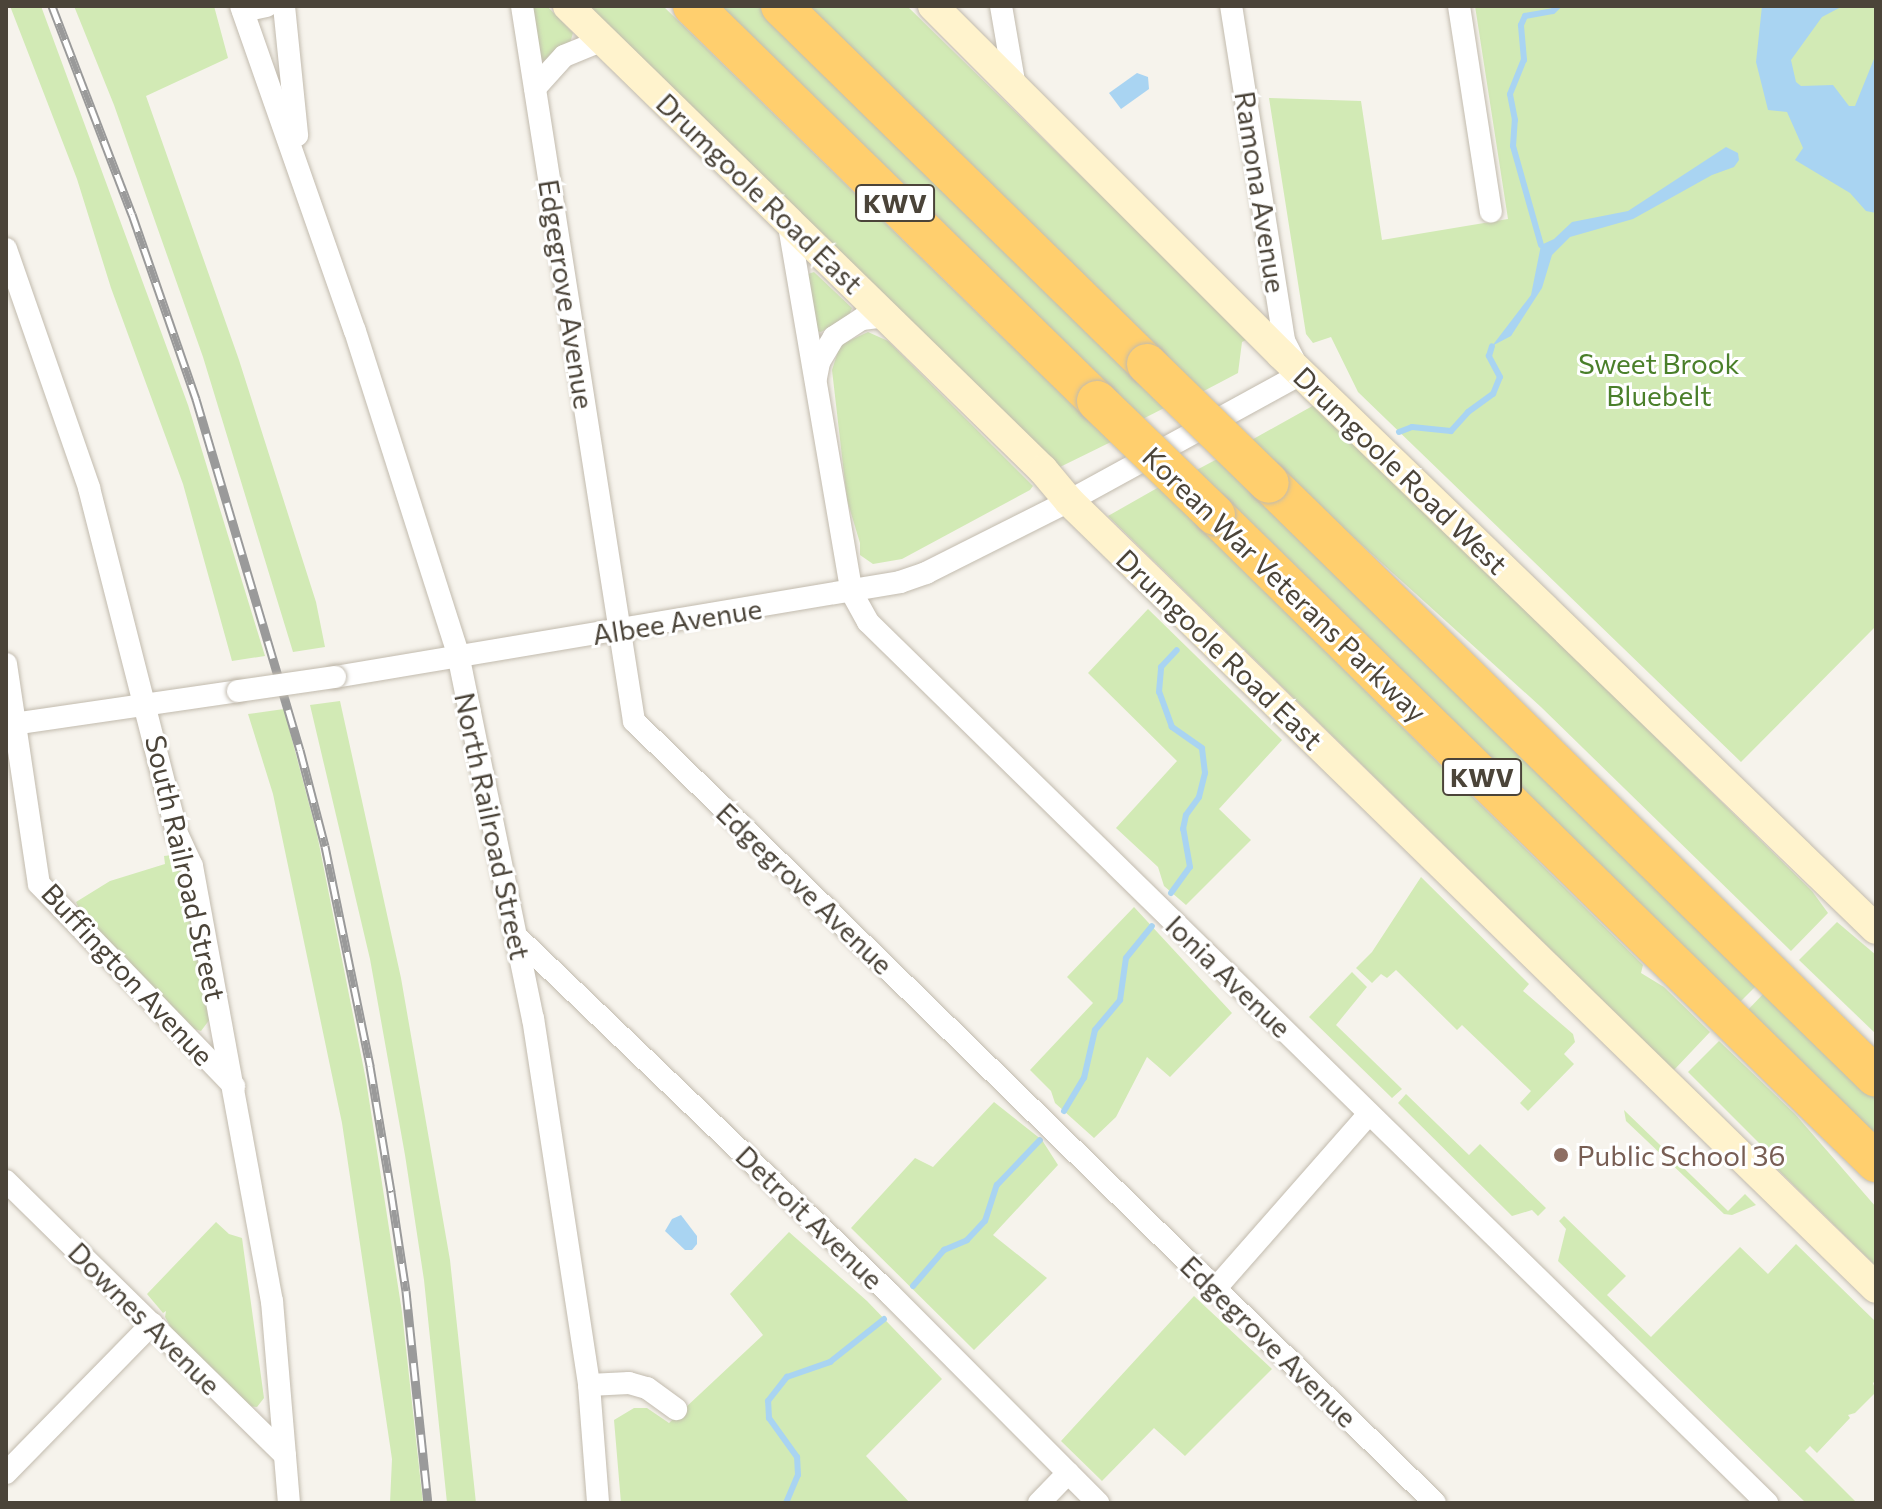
<!DOCTYPE html>
<style>
body{margin:0}
#map{position:relative;width:1882px;height:1509px;overflow:hidden;background:#f6f3ec;font-family:Commissioner,sans-serif}
div>[style]{position:absolute}
[style*='--x']{left:calc(var(--x)*1px);top:calc(var(--y)*1px);width:calc(var(--w)*1px);rotate:calc(var(--a)*1deg)}
.green>*{inset:0;background:#d2eab5}
.water>*{inset:0;background:#a9d4f2}
.stream>*{height:6px;margin:-3px;padding:0 3px;transform-origin:3px;border-radius:3px;background:#a9d4f2}
.roads{filter:drop-shadow(0 0 2px #c2bbae) drop-shadow(0 0 2px #c2bbae)}
.street>*{height:22px;margin:-11px;padding:0 11px;transform-origin:11px;border-radius:11px;background:#fff}
.secondary>*{height:30px;margin:-15px;padding:0 15px;transform-origin:15px;border-radius:15px;background:#fff3cd}
.highway>*{height:40px;margin:-20px;padding:0 20px;transform-origin:20px;border-radius:20px;background:#ffcf6e}
.rail>*{height:9px;margin-top:-4.5px;transform-origin:0;background:repeating-linear-gradient(90deg,#fff 0 18px,#9a9a9a 0 36px);box-sizing:border-box;border-block:2px solid #9a9a9a}
.bridges{filter:drop-shadow(0 0 2px #c2bbae) drop-shadow(0 0 2px #c2bbae)}
.street-bridge>*{height:22px;margin:-11px;padding:0 11px;transform-origin:11px;border-radius:11px;background:#fff}
.highway-bridge>*{height:40px;margin:-20px;padding:0 20px;transform-origin:20px;border-radius:20px;background:#ffcf6e}
.dots>*{width:22px;height:22px;translate:-50% -50%;box-sizing:border-box;border:4px solid #fff;border-radius:50%}
span{translate:-50% -50%;white-space:nowrap;text-align:center;line-height:1.15;-webkit-text-stroke:6px #fff;paint-order:stroke}
.shield-label span{padding:2px 6px;background:#fff;border:2px solid;border-radius:6px;-webkit-text-stroke-width:0}
.shield-label{font-size:26px;color:#4b4439;font-weight:700}
.street-label{font-size:28px;color:#4b4439}
.park-label{font-size:28px;color:#4a7f2a}
.education-label{font-size:28px;color:#785e54}
.left{translate:0 -50%;text-align:left}
.frame{position:absolute;inset:0;border:8px solid #4b4439;pointer-events:none}
</style>
<div id="map">
<div class="green">
<div style="clip-path:polygon(10px 6px,41px 6px,188px 405px,265px 656px,232px 661px,183px 484px,111px 288px,77px 179px)"></div>
<div style="clip-path:polygon(74px 6px,214px 6px,228px 58px,146px 96px,239px 360px,316px 602px,325px 647px,293px 652px,203px 357px,114px 105px)"></div>
<div style="clip-path:polygon(527px 6px,547px 6px,573px 33px,570px 43px,546px 61px,536px 59px)"></div>
<div style="clip-path:polygon(589px 6px,663px 6px,997px 332px,1115px 440px,1060px 467px)"></div>
<div style="clip-path:polygon(709px 6px,759px 6px,1168px 406px,1135px 423px)"></div>
<div style="clip-path:polygon(808px 6px,907px 6px,1248px 339px,1242px 342px,1238px 373px,1200px 393px)"></div>
<div style="clip-path:polygon(1475px 6px,1876px 6px,1876px 626px,1741px 762px,1358px 392px,1331px 337px,1313px 343px,1306px 334px,1269px 98px,1361px 101px,1382px 240px,1508px 219px)"></div>
<div style="clip-path:polygon(814px 272px,852px 308px,849px 315px,821px 332px,816px 331px,808px 274px)"></div>
<div style="clip-path:polygon(868px 332px,888px 341px,1033px 486px,1030px 490px,902px 559px,873px 564px,860px 555px,860px 543px,847px 500px,832px 370px,840px 345px)"></div>
<div style="clip-path:polygon(1316px 404px,1812px 891px,1828px 913px,1791px 951px,1541px 707px,1248px 442px)"></div>
<div style="clip-path:polygon(1221px 457px,1759px 983px,1734px 1008px,1189px 474px)"></div>
<div style="clip-path:polygon(1159px 487px,1643px 965px,1641px 973px,1664px 987px,1710px 1032px,1674px 1070px,1108px 516px)"></div>
<div style="clip-path:polygon(1148px 609px,1282px 740px,1219px 809px,1251px 840px,1186px 905px,1164px 886px,1158px 867px,1116px 828px,1177px 761px,1088px 673px)"></div>
<div style="clip-path:polygon(340px 701px,401px 978px,450px 1260px,476px 1503px,447px 1503px,424px 1280px,405px 1155px,370px 959px,310px 705px)"></div>
<div style="clip-path:polygon(284px 709px,317px 834px,366px 1080px,402px 1312px,423px 1503px,390px 1503px,392px 1459px,342px 1123px,273px 794px,248px 714px)"></div>
<div style="clip-path:polygon(172px 855px,179px 861px,205px 980px,210px 1019px,201px 1031px,191px 1028px,83px 917px,76px 902px,110px 881px,165px 864px,164px 856px)"></div>
<div style="clip-path:polygon(1421px 877px,1529px 984px,1523px 991px,1573px 1034px,1575px 1042px,1564px 1054px,1574px 1064px,1528px 1111px,1520px 1103px,1531px 1091px,1462px 1025px,1457px 1030px,1396px 970px,1387px 978px,1381px 974px,1372px 983px,1356px 968px,1372px 952px)"></div>
<div style="clip-path:polygon(1134px 907px,1232px 1013px,1170px 1077px,1147px 1057px,1116px 1117px,1094px 1138px,1055px 1103px,1051px 1091px,1030px 1070px,1093px 1003px,1067px 977px)"></div>
<div style="clip-path:polygon(1837px 922px,1876px 955px,1876px 1034px,1799px 960px)"></div>
<div style="clip-path:polygon(1352px 972px,1367px 987px,1336px 1025px,1402px 1089px,1392px 1098px,1309px 1017px)"></div>
<div style="clip-path:polygon(1767px 990px,1876px 1098px,1876px 1145px,1743px 1015px)"></div>
<div style="clip-path:polygon(1719px 1041px,1795px 1114px,1876px 1207px,1876px 1266px,1764px 1156px,1762px 1146px,1688px 1072px)"></div>
<div style="clip-path:polygon(1406px 1094px,1469px 1155px,1480px 1144px,1546px 1208px,1538px 1216px,1532px 1210px,1512px 1216px,1398px 1103px)"></div>
<div style="clip-path:polygon(994px 1102px,1042px 1140px,1058px 1165px,993px 1235px,1047px 1278px,974px 1350px,851px 1228px,915px 1158px,933px 1167px)"></div>
<div style="clip-path:polygon(1624px 1110px,1728px 1211px,1745px 1194px,1756px 1205px,1732px 1215px,1724px 1214px,1626px 1121px)"></div>
<div style="clip-path:polygon(1564px 1216px,1626px 1276px,1607px 1295px,1651px 1337px,1740px 1247px,1768px 1274px,1796px 1244px,1876px 1322px,1876px 1380px,1873px 1383px,1876px 1392px,1855px 1413px,1848px 1415px,1850px 1418px,1817px 1453px,1810px 1446px,1805px 1451px,1857px 1503px,1806px 1503px,1558px 1261px,1566px 1229px,1559px 1221px)"></div>
<div style="clip-path:polygon(216px 1222px,229px 1234px,242px 1238px,264px 1398px,257px 1407px,249px 1406px,173px 1331px,165px 1317px,166px 1311px,163px 1313px,147px 1294px)"></div>
<div style="clip-path:polygon(789px 1232px,867px 1301px,942px 1379px,866px 1456px,910px 1503px,621px 1503px,614px 1420px,634px 1408px,647px 1408px,669px 1423px,763px 1335px,730px 1294px)"></div>
<div style="clip-path:polygon(1194px 1296px,1272px 1369px,1185px 1456px,1154px 1428px,1102px 1481px,1061px 1441px)"></div>
</div>
<div class="water">
<div style="clip-path:polygon(1762px 6px,1843px 6px,1822px 17px,1791px 60px,1796px 82px,1801px 86px,1833px 85px,1849px 106px,1855px 106px,1876px 54px,1876px 213px,1866px 211px,1850px 193px,1795px 160px,1803px 148px,1787px 112px,1768px 110px,1756px 62px)"></div>
<div style="clip-path:polygon(1137px 73px,1148px 77px,1149px 89px,1121px 109px,1109px 93px)"></div>
<div style="clip-path:polygon(1726px 147px,1738px 153px,1739px 160px,1734px 167px,1712px 175px,1633px 219px,1570px 237px,1552px 255px,1542px 288px,1511px 336px,1492px 346px,1531px 295px,1541px 245px,1554px 239px,1572px 222px,1628px 211px)"></div>
<div style="clip-path:polygon(681px 1215px,697px 1236px,697px 1244px,692px 1250px,685px 1250px,665px 1231px,672px 1219px)"></div>
</div>
<div class="stream">
<div style="--x:1541;--y:245;--w:103;--a:-105.8"></div>
<div style="--x:1513;--y:146;--w:26;--a:-86"></div>
<div style="--x:1515;--y:120;--w:26;--a:-101"></div>
<div style="--x:1510;--y:94;--w:37;--a:-68"></div>
<div style="--x:1524;--y:60;--w:35;--a:-95"></div>
<div style="--x:1521;--y:25;--w:10;--a:-66"></div>
<div style="--x:1525;--y:16;--w:28;--a:-10"></div>
<div style="--x:1553;--y:11;--w:7;--a:-45"></div>
<div style="--x:1399;--y:432;--w:14;--a:-21"></div>
<div style="--x:1412;--y:427;--w:39;--a:6"></div>
<div style="--x:1451;--y:431;--w:25;--a:-48"></div>
<div style="--x:1468;--y:412;--w:31;--a:-36"></div>
<div style="--x:1493;--y:394;--w:18;--a:-68"></div>
<div style="--x:1500;--y:377;--w:24;--a:-118"></div>
<div style="--x:1489;--y:356;--w:10;--a:-73"></div>
<div style="--x:1171;--y:893;--w:32;--a:-54"></div>
<div style="--x:1190;--y:867;--w:39;--a:-100"></div>
<div style="--x:1183;--y:829;--w:14;--a:-78"></div>
<div style="--x:1186;--y:815;--w:22;--a:-54"></div>
<div style="--x:1199;--y:797;--w:25;--a:-76"></div>
<div style="--x:1205;--y:773;--w:25;--a:-97"></div>
<div style="--x:1202;--y:748;--w:37;--a:-145"></div>
<div style="--x:1172;--y:727;--w:37;--a:-110"></div>
<div style="--x:1159;--y:692;--w:25;--a:-85"></div>
<div style="--x:1161;--y:667;--w:23;--a:-47"></div>
<div style="--x:1064;--y:1111;--w:39;--a:-59"></div>
<div style="--x:1084;--y:1078;--w:49;--a:-77.1"></div>
<div style="--x:1095;--y:1030;--w:39;--a:-50"></div>
<div style="--x:1120;--y:1000;--w:42;--a:-81.9"></div>
<div style="--x:1126;--y:958;--w:41;--a:-50.9"></div>
<div style="--x:913;--y:1286;--w:48;--a:-49.3"></div>
<div style="--x:944;--y:1250;--w:25;--a:-23"></div>
<div style="--x:967;--y:1240;--w:26;--a:-47"></div>
<div style="--x:985;--y:1221;--w:38;--a:-72"></div>
<div style="--x:997;--y:1185;--w:62;--a:-46.3"></div>
<div style="--x:786;--y:1503;--w:30;--a:-67"></div>
<div style="--x:798;--y:1475;--w:18;--a:-93"></div>
<div style="--x:797;--y:1457;--w:48;--a:-125.7"></div>
<div style="--x:769;--y:1418;--w:17;--a:-93"></div>
<div style="--x:768;--y:1401;--w:31;--a:-52"></div>
<div style="--x:787;--y:1377;--w:46;--a:-19.2"></div>
<div style="--x:830;--y:1362;--w:69;--a:-38.5"></div>
</div>
<div class="roads">
<div class="street">
<div style="--x:241;--y:6;--w:344;--a:70.7"></div>
<div style="--x:355;--y:331;--w:339;--a:72.3"></div>
<div style="--x:458;--y:654;--w:372;--a:78.4"></div>
<div style="--x:533;--y:1018;--w:371;--a:81.3"></div>
<div style="--x:589;--y:1385;--w:118;--a:85.6"></div>
<div style="--x:284;--y:6;--w:130;--a:84.2"></div>
<div style="--x:522;--y:6;--w:724;--a:81.1"></div>
<div style="--x:634;--y:721;--w:1119;--a:44.31"></div>
<div style="--x:1001;--y:6;--w:82;--a:80.2"></div>
<div style="--x:1459;--y:6;--w:208;--a:81.2"></div>
<div style="--x:243;--y:11;--w:24;--a:-12"></div>
<div style="--x:535;--y:88;--w:43;--a:-47.8"></div>
<div style="--x:564;--y:56;--w:42;--a:-22.3"></div>
<div style="--x:788;--y:220;--w:378;--a:80.3"></div>
<div style="--x:852;--y:593;--w:33;--a:61"></div>
<div style="--x:868;--y:622;--w:1259;--a:44.42"></div>
<div style="--x:6;--y:249;--w:253;--a:70.8"></div>
<div style="--x:89;--y:488;--w:359;--a:75.7"></div>
<div style="--x:178;--y:836;--w:33;--a:65"></div>
<div style="--x:192;--y:866;--w:442;--a:79.6"></div>
<div style="--x:272;--y:1301;--w:203;--a:85.2"></div>
<div style="--x:816;--y:378;--w:16;--a:-79"></div>
<div style="--x:819;--y:362;--w:29;--a:-59"></div>
<div style="--x:834;--y:337;--w:33;--a:-33"></div>
<div style="--x:862;--y:319;--w:24;--a:-7"></div>
<div style="--x:6;--y:664;--w:222;--a:81.5"></div>
<div style="--x:39;--y:884;--w:281;--a:46"></div>
<div style="--x:335;--y:677;--w:573;--a:-9.54"></div>
<div style="--x:900;--y:582;--w:28;--a:-19"></div>
<div style="--x:926;--y:573;--w:160;--a:-26.7"></div>
<div style="--x:1069;--y:501;--w:264;--a:-28.7"></div>
<div style="--x:1301;--y:374;--w:38;--a:-117"></div>
<div style="--x:1284;--y:340;--w:338;--a:-99"></div>
<div style="--x:6;--y:725;--w:234;--a:-8.3"></div>
<div style="--x:516;--y:936;--w:518;--a:43.75"></div>
<div style="--x:890;--y:1294;--w:295;--a:45.1"></div>
<div style="--x:6;--y:1181;--w:391;--a:44.5"></div>
<div style="--x:1216;--y:1288;--w:230;--a:-48.7"></div>
<div style="--x:589;--y:1385;--w:40;--a:-2.9"></div>
<div style="--x:629;--y:1383;--w:19;--a:16"></div>
<div style="--x:647;--y:1388;--w:36;--a:36"></div>
<div style="--x:6;--y:1473;--w:209;--a:-45.6"></div>
<div style="--x:1039;--y:1503;--w:42;--a:-46"></div>
</div>
<div class="secondary">
<div style="--x:568;--y:6;--w:664;--a:44.33"></div>
<div style="--x:1043;--y:470;--w:40;--a:50"></div>
<div style="--x:1069;--y:501;--w:1127;--a:44.28"></div>
<div style="--x:933;--y:6;--w:492;--a:45"></div>
<div style="--x:1281;--y:354;--w:827;--a:44.02"></div>
</div>
<div class="highway">
<div style="--x:693;--y:6;--w:565;--a:44.35"></div>
<div style="--x:781;--y:6;--w:512;--a:44.37"></div>
<div style="--x:1269;--y:483;--w:849;--a:44.38"></div>
<div style="--x:1215;--y:515;--w:925;--a:44.39"></div>
</div>
</div>
<div class="rail">
<div style="--x:52;--y:6;--w:223;--a:69"></div>
<div style="--x:132;--y:214;--w:196;--a:70.9"></div>
<div style="--x:196;--y:399;--w:366;--a:73.5"></div>
<div style="--x:300;--y:750;--w:99;--a:75.4"></div>
<div style="--x:325;--y:846;--w:225;--a:78.4"></div>
<div style="--x:370;--y:1066;--w:128;--a:80.5"></div>
<div style="--x:391;--y:1192;--w:100;--a:81.4"></div>
<div style="--x:406;--y:1291;--w:213;--a:84.1"></div>
</div>
<div class="bridges">
<div class="street-bridge">
<div style="--x:238;--y:691;--w:98;--a:-8.2"></div>
</div>
<div class="highway-bridge">
<div style="--x:1147;--y:364;--w:170;--a:44.3"></div>
<div style="--x:1097;--y:401;--w:164;--a:44"></div>
</div>
</div>
<div class="dots">
<div style="left:1561px;top:1155px;background:#8d6e63"></div>
</div>
<div class="shield-label">
<span style="left:895px;top:203px">KWV</span>
<span style="left:1482px;top:777px">KWV</span>
</div>
<div class="street-label">
<span style="left:1261px;top:192px;rotate:81deg">Ramona Avenue</span>
<span style="left:760px;top:193px;rotate:44deg">Drumgoole Road East</span>
<span style="left:567px;top:294px;rotate:81deg">Edgegrove Avenue</span>
<span style="left:1401px;top:470px;rotate:44deg">Drumgoole Road West</span>
<span style="left:1285px;top:584px;rotate:44deg">Korean War Veterans Parkway</span>
<span style="left:677px;top:621px;rotate:-9deg">Albee Avenue</span>
<span style="left:1220px;top:649px;rotate:44deg">Drumgoole Road East</span>
<span style="left:493px;top:826px;rotate:78deg">North Railroad Street</span>
<span style="left:186px;top:868px;rotate:77deg">South Railroad Street</span>
<span style="left:805px;top:888px;rotate:44deg">Edgegrove Avenue</span>
<span style="left:128px;top:974px;rotate:47deg">Buffington Avenue</span>
<span style="left:1229px;top:976px;rotate:44deg">Ionia Avenue</span>
<span style="left:810px;top:1217px;rotate:44deg">Detroit Avenue</span>
<span style="left:145px;top:1318px;rotate:45deg">Downes Avenue</span>
<span style="left:1269px;top:1341px;rotate:44deg">Edgegrove Avenue</span>
</div>
<div class="park-label">
<span style="left:1659px;top:379px">Sweet Brook<br>Bluebelt</span>
</div>
<div class="education-label">
<span class="left" style="left:1577px;top:1155px">Public School 36</span>
</div>
<div class="frame"></div>
</div>
